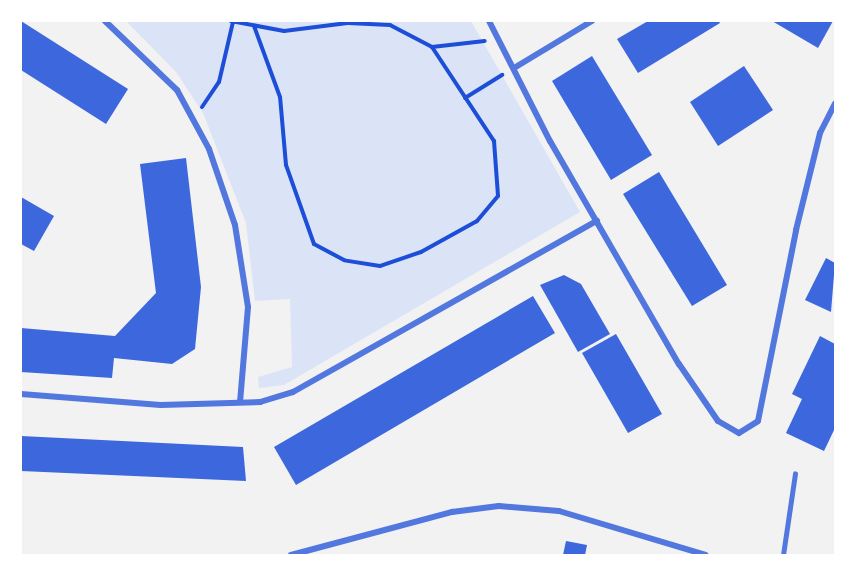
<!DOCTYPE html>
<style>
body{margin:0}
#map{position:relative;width:856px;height:576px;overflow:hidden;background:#f2f2f2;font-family:Inter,sans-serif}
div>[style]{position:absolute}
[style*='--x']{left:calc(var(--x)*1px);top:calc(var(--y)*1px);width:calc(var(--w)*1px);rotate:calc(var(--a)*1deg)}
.green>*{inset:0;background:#dbe4f7}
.building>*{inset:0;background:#3d67dc}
.path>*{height:4px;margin:-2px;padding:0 2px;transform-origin:2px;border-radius:2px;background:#1d4ed8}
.service>*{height:4.5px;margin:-2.25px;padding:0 2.25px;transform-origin:2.25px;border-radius:2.25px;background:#5277de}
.minor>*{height:6px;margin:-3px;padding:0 3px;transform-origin:3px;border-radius:3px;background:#5277de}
span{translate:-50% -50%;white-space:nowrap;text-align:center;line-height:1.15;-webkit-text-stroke:6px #fff;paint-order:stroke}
.frame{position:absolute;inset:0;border:22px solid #fff;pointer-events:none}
</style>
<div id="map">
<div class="green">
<div style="clip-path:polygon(126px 21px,471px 21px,580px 212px,284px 385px,259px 388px,258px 377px,292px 367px,290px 299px,255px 301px,246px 223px,203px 113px,176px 72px)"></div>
</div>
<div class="building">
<div style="clip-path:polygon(21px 21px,128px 89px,106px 124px,21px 70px)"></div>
<div style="clip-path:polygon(648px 21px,719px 21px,720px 23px,638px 73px,617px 39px)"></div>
<div style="clip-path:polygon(772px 21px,833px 21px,818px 48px)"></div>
<div style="clip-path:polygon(592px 56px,652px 155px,611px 180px,552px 81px)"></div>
<div style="clip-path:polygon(744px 66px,773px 110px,718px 146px,690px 102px)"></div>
<div style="clip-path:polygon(186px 158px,201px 287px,195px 349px,172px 364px,114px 358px,112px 378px,21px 372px,21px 328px,115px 336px,156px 293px,140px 164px)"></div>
<div style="clip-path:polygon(659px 172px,727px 285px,692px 306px,623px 194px)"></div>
<div style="clip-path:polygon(21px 197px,54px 216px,34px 251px,21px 244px)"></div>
<div style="clip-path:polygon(826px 258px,835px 263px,831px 312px,805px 300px)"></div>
<div style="clip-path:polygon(564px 275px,581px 284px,610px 334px,578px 352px,540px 285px)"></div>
<div style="clip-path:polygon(533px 296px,555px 333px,296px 485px,274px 447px)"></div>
<div style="clip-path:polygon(616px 334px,662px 414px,628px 433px,582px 353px)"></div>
<div style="clip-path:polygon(820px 336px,835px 344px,835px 428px,824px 451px,786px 433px,802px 399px,792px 394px)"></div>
<div style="clip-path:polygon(21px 436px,243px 447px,246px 481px,21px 471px)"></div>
<div style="clip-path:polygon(566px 541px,587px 545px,585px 555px,563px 555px)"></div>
</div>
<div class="path">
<div style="--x:231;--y:21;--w:54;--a:10.7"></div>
<div style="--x:284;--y:31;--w:64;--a:-7.1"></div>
<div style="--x:348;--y:23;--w:42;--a:2.7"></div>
<div style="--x:390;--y:25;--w:47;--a:27.6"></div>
<div style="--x:432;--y:47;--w:113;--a:56.6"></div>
<div style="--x:494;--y:141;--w:55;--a:85.8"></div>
<div style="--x:498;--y:196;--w:33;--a:130"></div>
<div style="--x:477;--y:221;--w:64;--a:151"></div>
<div style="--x:421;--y:252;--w:43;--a:161.1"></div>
<div style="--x:380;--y:266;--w:36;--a:-171"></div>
<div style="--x:344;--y:260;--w:34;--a:-152"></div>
<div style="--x:314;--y:244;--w:84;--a:-109.5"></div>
<div style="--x:286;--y:165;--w:68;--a:-95"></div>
<div style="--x:280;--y:97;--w:76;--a:-110.1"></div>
<div style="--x:432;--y:47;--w:53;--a:-6.5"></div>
<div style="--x:465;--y:98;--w:44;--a:-31.9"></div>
<div style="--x:202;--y:107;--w:30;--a:-56"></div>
<div style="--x:219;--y:82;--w:62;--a:-76.9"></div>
</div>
<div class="service">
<div style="--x:783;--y:555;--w:82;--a:-81.6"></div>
</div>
<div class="minor">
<div style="--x:105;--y:21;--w:100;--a:43.8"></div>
<div style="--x:177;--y:90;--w:67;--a:61.5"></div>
<div style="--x:209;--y:149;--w:80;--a:71.1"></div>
<div style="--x:235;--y:225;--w:83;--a:81"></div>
<div style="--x:248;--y:307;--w:95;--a:94.8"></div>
<div style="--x:489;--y:21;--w:135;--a:63.1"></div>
<div style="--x:550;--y:141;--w:258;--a:60"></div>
<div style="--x:679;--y:364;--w:69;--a:55.6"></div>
<div style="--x:718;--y:421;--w:24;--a:30"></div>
<div style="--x:739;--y:433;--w:22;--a:-32"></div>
<div style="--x:758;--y:421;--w:195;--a:-78.7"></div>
<div style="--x:796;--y:230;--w:100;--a:-76.1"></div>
<div style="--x:820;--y:133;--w:33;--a:-63"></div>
<div style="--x:514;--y:68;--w:91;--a:-31.1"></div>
<div style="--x:21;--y:394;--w:140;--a:4.5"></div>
<div style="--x:161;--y:405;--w:99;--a:-1.7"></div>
<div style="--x:260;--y:402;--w:34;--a:-17"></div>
<div style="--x:293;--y:392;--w:349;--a:-29.4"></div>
<div style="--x:291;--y:555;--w:167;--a:-15"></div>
<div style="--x:452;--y:512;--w:47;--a:-7.3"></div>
<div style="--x:499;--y:506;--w:60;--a:4.8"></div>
<div style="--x:559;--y:511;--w:153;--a:16.7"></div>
</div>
<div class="frame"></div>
</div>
